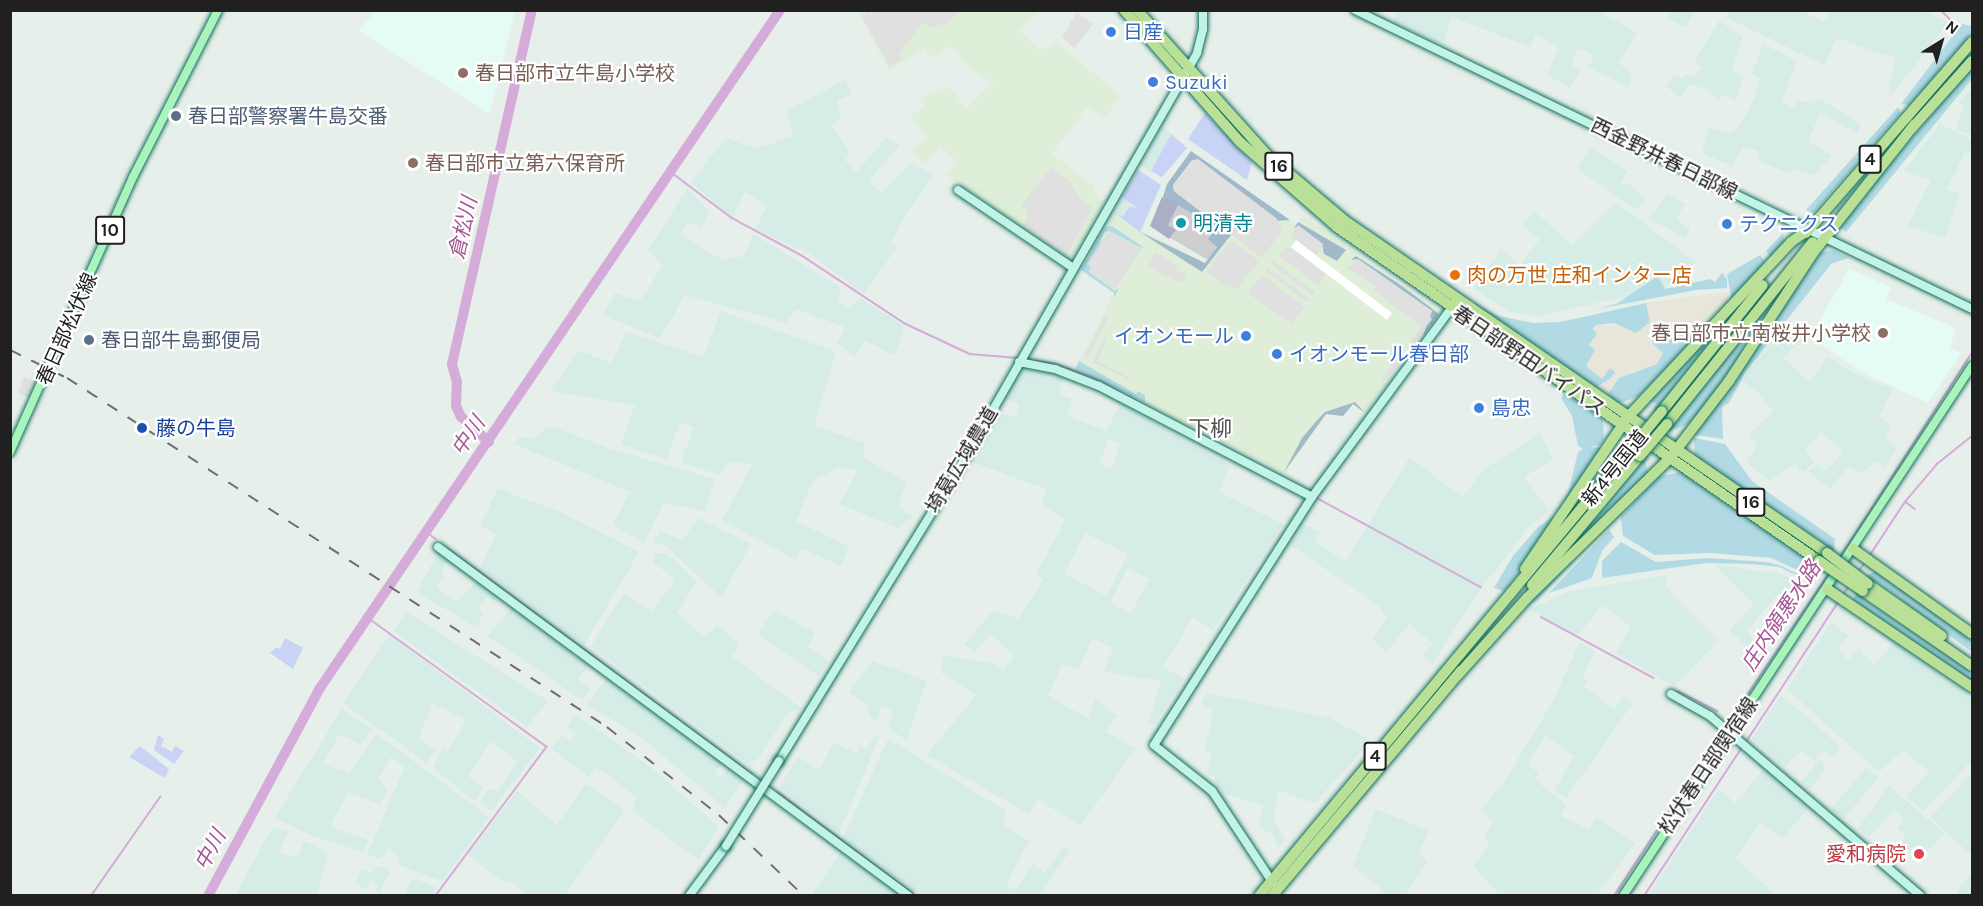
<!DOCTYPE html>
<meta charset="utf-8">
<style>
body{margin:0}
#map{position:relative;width:1983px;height:906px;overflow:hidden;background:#e7efea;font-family:Karla,"Noto Sans JP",sans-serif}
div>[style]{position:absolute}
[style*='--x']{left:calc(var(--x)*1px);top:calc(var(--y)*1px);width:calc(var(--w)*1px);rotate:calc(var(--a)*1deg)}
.commercial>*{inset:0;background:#deeed8}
.industrial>*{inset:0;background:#e8e6da}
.education>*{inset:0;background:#e4fcf5}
.religious>*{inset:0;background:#cecece}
.farmland>*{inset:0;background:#d5ece7}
.grass>*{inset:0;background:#b2dae4}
.forest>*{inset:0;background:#a0b9cb}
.cemetery>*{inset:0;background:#abafc6}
.park>*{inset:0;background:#c9d3f5}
.parking>*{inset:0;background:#e0e0e0}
.pier>*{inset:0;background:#fff}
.stream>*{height:1.5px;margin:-0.75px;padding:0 0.75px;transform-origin:0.75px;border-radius:0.75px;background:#d5acd9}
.river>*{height:10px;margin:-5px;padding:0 5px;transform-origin:5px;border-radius:5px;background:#d5acd9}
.roads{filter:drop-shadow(0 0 2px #106e5c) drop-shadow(0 0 2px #106e5c)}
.secondary>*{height:8px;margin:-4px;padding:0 4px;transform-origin:4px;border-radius:4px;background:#c1f4e7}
.primary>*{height:8px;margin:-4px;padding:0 4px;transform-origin:4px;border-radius:4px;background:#a9f3bc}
.highway>*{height:10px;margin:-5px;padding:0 5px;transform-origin:5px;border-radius:5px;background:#badf97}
.rail>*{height:1.5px;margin-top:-0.75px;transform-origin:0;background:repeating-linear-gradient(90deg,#6e6e6e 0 12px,transparent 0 24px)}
.bridges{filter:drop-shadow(0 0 2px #106e5c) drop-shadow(0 0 2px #106e5c)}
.secondary-bridge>*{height:8px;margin:-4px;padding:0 4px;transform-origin:4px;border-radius:4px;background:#c1f4e7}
.highway-bridge>*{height:10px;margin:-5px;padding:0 5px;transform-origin:5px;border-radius:5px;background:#badf97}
.dots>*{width:16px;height:16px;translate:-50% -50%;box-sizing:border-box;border:3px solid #fff;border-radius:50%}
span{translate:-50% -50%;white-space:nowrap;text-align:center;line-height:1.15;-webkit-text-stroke:4.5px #fff;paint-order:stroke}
.shield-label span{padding:2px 4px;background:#fff;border:2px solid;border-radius:4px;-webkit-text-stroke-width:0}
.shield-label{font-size:18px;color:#202020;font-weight:700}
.shop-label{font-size:20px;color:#366cbe}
.left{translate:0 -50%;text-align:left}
.right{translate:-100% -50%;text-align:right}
.education-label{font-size:20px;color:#785e54}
.service-label{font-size:20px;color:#4e5e75}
.street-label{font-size:20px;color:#202020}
.culture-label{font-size:20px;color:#0d838f}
.food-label{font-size:20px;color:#c56008}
.transit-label{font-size:20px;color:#164399}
.health-label{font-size:20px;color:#be3a42}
.water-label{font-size:21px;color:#a75597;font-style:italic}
.quarter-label{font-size:22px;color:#535353}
.frame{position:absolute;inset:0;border:12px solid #202020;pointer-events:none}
.north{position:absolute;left:1911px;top:12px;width:60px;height:60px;-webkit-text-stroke:4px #fff;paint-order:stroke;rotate:37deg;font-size:16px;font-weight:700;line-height:24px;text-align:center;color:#202020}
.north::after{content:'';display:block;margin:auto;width:21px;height:27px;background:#202020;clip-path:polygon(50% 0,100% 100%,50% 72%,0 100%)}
</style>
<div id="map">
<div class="commercial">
<div style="clip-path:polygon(857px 11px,1038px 11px,1018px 30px,1040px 51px,1056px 42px,1120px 95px,1105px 118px,1088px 106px,1052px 154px,1095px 187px,1092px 192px,1105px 202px,1073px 256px,1067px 258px,947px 175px,957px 162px,940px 147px,925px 163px,911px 152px,927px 137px,910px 115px,925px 107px,920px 99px,949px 87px,966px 108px,993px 83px,972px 70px,951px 46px,932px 58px,924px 48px,889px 70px)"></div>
<div style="clip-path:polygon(1191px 151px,1296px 225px,1303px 215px,1440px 312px,1365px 413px,1353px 404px,1343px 416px,1326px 414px,1286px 473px,1075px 369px,1114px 293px,1081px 270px,1114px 212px,1123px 217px,1129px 207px,1137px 208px,1122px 197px,1138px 170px,1161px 185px,1142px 230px,1205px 263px,1217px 247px,1208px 239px,1209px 224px,1163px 197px,1167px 184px)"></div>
</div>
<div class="industrial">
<div style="clip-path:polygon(1726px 292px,1729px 304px,1711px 322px,1689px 326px,1656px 347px,1663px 353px,1657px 365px,1630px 372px,1606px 397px,1594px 388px,1602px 379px,1585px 366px,1595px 350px,1589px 345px,1596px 325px,1641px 327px,1650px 322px,1646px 303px)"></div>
</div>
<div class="education">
<div style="clip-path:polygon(376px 10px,515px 11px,490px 114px,359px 31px)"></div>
<div style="clip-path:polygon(1849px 269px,1891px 287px,1886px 299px,1956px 328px,1950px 348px,1961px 353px,1928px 403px,1863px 373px,1810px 337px)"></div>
</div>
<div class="religious">
<div style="clip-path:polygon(1162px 197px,1210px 223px,1217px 246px,1208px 260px,1150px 226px)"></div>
</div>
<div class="farmland">
<div style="clip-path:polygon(1921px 10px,1948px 22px,1892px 95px,1888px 94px,1895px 58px,1837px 38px,1824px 65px,1726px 17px,1729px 11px,1801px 11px,1825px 22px,1832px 11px)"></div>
<div style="clip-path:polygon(1395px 11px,1598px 11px,1637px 33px,1619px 63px,1632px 73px,1628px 87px,1588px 67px,1595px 55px,1577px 48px,1571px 66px,1580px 71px,1570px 88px,1547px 75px,1559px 47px,1536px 35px,1530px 47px,1452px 17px,1443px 45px,1394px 22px)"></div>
<div style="clip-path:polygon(1672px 11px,1672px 10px,1696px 11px,1686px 27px,1668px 19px)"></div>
<div style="clip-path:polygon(1719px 21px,1743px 36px,1732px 70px,1744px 77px,1735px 101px,1724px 94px,1719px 100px,1706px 89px,1690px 84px,1680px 97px,1667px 87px,1673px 75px,1682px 79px,1686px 75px,1694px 76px,1703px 68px,1694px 61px)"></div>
<div style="clip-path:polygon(1763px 44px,1797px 61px,1781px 102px,1793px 109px,1799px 100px,1812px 104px,1818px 98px,1861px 124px,1857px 133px,1820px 113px,1808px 142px,1832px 155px,1813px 176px,1793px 169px,1789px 173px,1759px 161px,1759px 151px,1744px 146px,1732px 166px,1702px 153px,1709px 127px,1728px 133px,1738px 129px,1754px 99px,1760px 78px,1752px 73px)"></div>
<div style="clip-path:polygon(845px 80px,852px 94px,837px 101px,841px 118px,831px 125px,850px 153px,845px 160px,856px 173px,886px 138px,899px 145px,869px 181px,882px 193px,911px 162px,933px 176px,907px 212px,891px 242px,897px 247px,864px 294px,810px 254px,756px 229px,767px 205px,745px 192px,732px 218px,691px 182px,726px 138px,756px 149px,793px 136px,787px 111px)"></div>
<div style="clip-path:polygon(1972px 88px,1972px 135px,1956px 129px,1964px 106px,1959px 102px)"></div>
<div style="clip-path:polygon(1940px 124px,1972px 140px,1972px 154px,1965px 152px,1947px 189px,1959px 194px,1945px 238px,1908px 226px,1931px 180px,1904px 171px)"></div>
<div style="clip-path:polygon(1162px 126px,1171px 133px,1151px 171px,1140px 165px)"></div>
<div style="clip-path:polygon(1592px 147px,1627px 172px,1620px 182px,1622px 186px,1628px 183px,1646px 199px,1638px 210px,1576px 168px)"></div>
<div style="clip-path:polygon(687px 189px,709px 211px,701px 228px,688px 222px,681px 233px,700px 248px,723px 260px,744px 256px,754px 234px,841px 288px,838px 300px,849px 308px,860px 298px,905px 327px,895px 355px,865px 341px,854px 357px,837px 343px,845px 327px,796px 309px,787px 323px,685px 295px,660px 338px,602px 315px,615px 293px,639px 302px,663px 265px,648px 250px)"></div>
<div style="clip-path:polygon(1668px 193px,1685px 204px,1676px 219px,1690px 229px,1686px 239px,1649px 218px)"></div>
<div style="clip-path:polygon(1122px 197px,1137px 208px,1123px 217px,1114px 212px)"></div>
<div style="clip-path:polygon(1615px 202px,1695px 262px,1664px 288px,1538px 316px,1511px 312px,1473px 288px,1501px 250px,1520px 265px,1540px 239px,1522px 226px,1534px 211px,1572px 245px)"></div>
<div style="clip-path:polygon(721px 311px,836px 352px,814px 425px,865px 444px,864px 458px,906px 482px,898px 506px,913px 517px,898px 528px,839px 504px,858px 471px,841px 467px,813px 480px,796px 521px,849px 547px,841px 566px,801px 548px,796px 560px,722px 520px,753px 464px,730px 461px,720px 475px,681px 462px,694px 427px,680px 422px,667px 459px,621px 444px,635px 405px,550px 391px,579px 351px,612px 363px,626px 332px,703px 357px)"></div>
<div style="clip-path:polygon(1783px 327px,1802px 340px,1783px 357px,1809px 383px,1827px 357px,1869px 381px,1893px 388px,1879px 417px,1891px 426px,1884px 438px,1897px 446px,1884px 469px,1875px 461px,1862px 473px,1848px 467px,1830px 488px,1809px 472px,1818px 465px,1826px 471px,1843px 451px,1821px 432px,1805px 450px,1814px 462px,1803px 472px,1795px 464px,1769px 481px,1747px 462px,1757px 445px,1749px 435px,1773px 411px,1754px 387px,1751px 389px,1742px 380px)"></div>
<div style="clip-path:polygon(evenodd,1026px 366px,1064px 376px,1058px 393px,1072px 399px,1067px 416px,1106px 431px,1121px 404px,1229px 465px,1219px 492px,1283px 524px,1213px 630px,1193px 617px,1163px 667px,1184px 679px,1153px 726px,1148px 724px,1161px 681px,1104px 672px,1113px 648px,1093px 638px,1078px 669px,1062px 664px,1048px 696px,1089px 719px,1095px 699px,1117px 716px,1106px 732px,1136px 748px,1080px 826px,1038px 799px,1029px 814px,927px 755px,976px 695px,940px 672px,944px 655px,994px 664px,1004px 671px,1014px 655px,990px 634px,975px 651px,964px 644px,994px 610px,1019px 619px,1043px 579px,1036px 574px,1066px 519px,1042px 504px,1046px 489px,967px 460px,996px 412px,1016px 417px,1019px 405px,1003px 397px,1021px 367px,1026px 366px,1109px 438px,1121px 443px,1111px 469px,1099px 464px,1109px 438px,1026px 366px,1085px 533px,1128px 554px,1107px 596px,1064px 574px,1085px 533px,1026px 366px,1127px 568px,1149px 579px,1131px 614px,1110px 603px,1127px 568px)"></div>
<div style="clip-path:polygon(547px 428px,556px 428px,613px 450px,715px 479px,705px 511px,664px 503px,644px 543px,612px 524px,631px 492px,514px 444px,520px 436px,532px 440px)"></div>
<div style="clip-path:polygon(1540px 433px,1553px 459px,1524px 477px,1549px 510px,1528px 528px,1479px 591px,1432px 665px,1422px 655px,1434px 644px,1409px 624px,1387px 652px,1372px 639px,1387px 618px,1379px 605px,1290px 545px,1304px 524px,1320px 532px,1315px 542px,1346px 561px,1409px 458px,1463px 497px,1483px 470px)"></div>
<div style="clip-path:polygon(498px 489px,558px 511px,639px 552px,584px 645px,480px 567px,496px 534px,480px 526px)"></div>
<div style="clip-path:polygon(698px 518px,751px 544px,721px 597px,665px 545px,653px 543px,660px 531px,682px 541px)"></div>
<div style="clip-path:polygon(438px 552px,450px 559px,441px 569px,444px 575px,436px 587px,457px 602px,477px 580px,499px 595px,494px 601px,486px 597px,478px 608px,484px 613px,476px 627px,417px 592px)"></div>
<div style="clip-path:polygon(654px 553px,666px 553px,697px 581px,677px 613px,704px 637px,717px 625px,740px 644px,731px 656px,801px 708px,789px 712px,758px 759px,748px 764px,591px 646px,624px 594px,652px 612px,676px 579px,653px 563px)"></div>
<div style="clip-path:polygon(1714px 565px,1782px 574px,1809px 589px,1794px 605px,1778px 594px,1747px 631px,1761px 652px,1758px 658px,1730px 630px,1754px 604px)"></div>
<div style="clip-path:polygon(1668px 575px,1665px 586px,1719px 640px,1675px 686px,1616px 653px,1631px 627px,1602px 605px,1577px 637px,1530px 609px,1570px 591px)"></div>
<div style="clip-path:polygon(513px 606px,591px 663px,577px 679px,590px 689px,582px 700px,487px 636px)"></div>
<div style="clip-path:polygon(774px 610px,815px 633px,808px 647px,828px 661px,818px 676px,758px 635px)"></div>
<div style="clip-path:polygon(406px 612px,548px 701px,527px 727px,393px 631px)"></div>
<div style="clip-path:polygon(1831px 622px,1848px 636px,1838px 649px,1849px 661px,1859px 648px,1874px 665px,1895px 641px,1972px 698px,1972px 760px,1924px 811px,1905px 797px,1930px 771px,1902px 750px,1879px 772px,1787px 689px)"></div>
<div style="clip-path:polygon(390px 635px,540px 748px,491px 811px,480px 803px,490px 788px,498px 792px,517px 761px,490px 741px,468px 776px,484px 788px,475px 801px,433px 768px,443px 748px,448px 750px,466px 720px,432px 703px,419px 739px,435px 750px,427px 763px,343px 703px)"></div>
<div style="clip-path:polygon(1580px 642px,1595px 652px,1582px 677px,1588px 680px,1583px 686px,1614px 709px,1624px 696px,1633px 703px,1566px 798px,1555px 790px,1574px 756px,1545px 736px,1528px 764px,1539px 774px,1534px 779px,1566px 805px,1561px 816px,1589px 829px,1596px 818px,1635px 843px,1597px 895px,1500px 895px,1473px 866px,1490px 842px,1484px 837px,1494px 822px,1480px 811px,1504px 782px,1552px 703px)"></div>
<div style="clip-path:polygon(872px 661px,927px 681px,906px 740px,888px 728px,893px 711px,881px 705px,877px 721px,870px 717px,867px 704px,849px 693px)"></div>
<div style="clip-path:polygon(610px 675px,723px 762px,715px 773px,720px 778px,730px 767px,744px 778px,725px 808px,641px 737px,586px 704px)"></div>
<div style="clip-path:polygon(1206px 693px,1330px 718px,1371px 741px,1315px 803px,1278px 790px,1274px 821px,1285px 840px,1278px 848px,1274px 835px,1259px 827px,1263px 805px,1224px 794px,1215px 783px,1215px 777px,1207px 773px,1212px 754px,1204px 751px,1214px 710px,1201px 703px)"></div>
<div style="clip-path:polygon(1781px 695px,1840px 746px,1833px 758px,1823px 751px,1815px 761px,1802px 750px,1785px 767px,1752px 739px)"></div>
<div style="clip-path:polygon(342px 709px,373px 730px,360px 744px,339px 734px,323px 764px,349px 773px,377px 734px,489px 817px,442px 881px,397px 864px,401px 858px,389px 848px,380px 859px,367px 855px,405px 766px,391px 757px,378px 778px,387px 790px,380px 804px,348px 792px,330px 826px,368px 840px,363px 852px,312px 836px,275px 817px)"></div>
<div style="clip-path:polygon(575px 714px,653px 769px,719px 827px,698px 860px,632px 810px,637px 797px,596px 766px,589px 777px,551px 748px,562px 735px,571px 741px,576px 733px,567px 727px)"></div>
<div style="clip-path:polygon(875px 734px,879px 738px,839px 833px,779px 787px,799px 757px,819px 770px,834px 742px,857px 754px,860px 746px,867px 749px)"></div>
<div style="clip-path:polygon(888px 739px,1006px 811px,1003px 825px,1029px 841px,1006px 885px,1016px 890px,1032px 864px,1045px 873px,1063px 846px,1070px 851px,1040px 895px,920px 895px,843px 838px)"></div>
<div style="clip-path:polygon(1819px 760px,1826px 767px,1810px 789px,1801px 782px)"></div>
<div style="clip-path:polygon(1765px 768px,1809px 807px,1782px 839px,1761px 822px,1735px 858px,1776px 895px,1648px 895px,1719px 789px,1735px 803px)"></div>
<div style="clip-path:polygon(1866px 768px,1878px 778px,1844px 819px,1831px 809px)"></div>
<div style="clip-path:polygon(1972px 772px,1972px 856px,1931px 817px)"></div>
<div style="clip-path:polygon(586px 784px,624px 810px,565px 895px,525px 895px,512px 881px,505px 883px,468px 855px,517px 791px,557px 825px)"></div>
<div style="clip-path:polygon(1889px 786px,1944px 833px,1919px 861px,1901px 844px,1906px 836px,1897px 828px,1904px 819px,1894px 810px,1869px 837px,1858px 828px)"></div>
<div style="clip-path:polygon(1376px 809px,1429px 831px,1418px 852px,1427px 863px,1405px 895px,1382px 895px,1385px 892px,1353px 866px)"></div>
<div style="clip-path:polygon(272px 828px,288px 832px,279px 852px,296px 858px,305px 841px,328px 853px,317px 893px,322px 895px,235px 895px)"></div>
<div style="clip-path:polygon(843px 849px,905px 895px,816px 896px,813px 893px)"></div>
<div style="clip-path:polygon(377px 866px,390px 870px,380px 893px,376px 892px,378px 883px,371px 880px,366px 889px,355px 884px,361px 869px,372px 874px)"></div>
<div style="clip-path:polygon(1972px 873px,1972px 895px,1959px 895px,1956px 892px)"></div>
<div style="clip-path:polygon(413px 878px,437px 888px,431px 895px,405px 895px)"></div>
</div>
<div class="grass">
<div style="clip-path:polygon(1962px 24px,1972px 26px,1972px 34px,1909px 105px,1901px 104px)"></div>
<div style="clip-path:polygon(1972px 67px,1972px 79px,1846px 232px,1838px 225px)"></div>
<div style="clip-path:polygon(1898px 107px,1901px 113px,1813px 213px,1806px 210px)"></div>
<div style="clip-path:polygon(1112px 226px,1143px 247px,1141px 251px,1142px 248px,1109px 231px,1104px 233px,1089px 271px,1115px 291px,1119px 288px,1114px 298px,1114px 293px,1081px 270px,1105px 227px)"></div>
<div style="clip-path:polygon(1783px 233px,1784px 241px,1771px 258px,1766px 251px)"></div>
<div style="clip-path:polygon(1832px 250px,1848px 258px,1831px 264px,1745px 373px,1729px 403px,1722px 407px,1723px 439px,1695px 435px,1803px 276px,1820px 253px)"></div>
<div style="clip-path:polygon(1760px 255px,1767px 265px,1732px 301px,1727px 274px)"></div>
<div style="clip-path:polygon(1722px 273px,1727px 279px,1727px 288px,1696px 290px,1592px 310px,1616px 304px,1658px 276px,1665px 289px,1710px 279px,1715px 282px)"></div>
<div style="clip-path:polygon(1468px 300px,1499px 316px,1533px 323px,1560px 322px,1646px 303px,1650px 322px,1636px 333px,1614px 323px,1596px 325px,1593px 329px,1597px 334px,1589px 345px,1595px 350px,1586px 366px,1602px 379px,1610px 368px,1615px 372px,1610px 379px,1594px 388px)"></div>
<div style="clip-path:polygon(1765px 310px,1723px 384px,1691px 423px,1676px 429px,1670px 427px)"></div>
<div style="clip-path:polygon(1730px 317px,1661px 405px,1648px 401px,1720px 326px)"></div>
<div style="clip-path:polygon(1709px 320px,1711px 322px,1639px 396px,1617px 404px,1606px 397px,1619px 378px,1657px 364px,1663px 353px,1652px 343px,1653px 338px,1679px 328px,1701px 326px)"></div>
<div style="clip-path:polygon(1079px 361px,1136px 394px,1138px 391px,1145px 395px,1145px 402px,1075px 369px)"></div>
<div style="clip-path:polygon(1566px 392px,1603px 419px,1604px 439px,1600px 445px,1590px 447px,1602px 448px,1517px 576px,1504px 591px,1494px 588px,1513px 556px,1539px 526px,1554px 516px,1547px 529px,1568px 494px,1578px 452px,1583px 449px,1578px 446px,1572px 416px,1561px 398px)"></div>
<div style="clip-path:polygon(1694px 438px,1725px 444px,1752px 481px,1835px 539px,1834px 550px,1695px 457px)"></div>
<div style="clip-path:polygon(1618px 445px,1624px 445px,1624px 450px,1541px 553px)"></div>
<div style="clip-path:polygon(1644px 459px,1649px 475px,1547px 575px)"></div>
<div style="clip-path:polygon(1683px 472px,1814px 562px,1812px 567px,1820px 571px,1815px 578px,1771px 558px,1710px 553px,1655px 555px,1623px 536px,1621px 517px,1659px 476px)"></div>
<div style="clip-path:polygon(1609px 530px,1614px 537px,1602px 551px,1592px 578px,1549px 593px)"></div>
<div style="clip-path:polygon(1596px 535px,1537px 601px,1527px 605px)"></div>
<div style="clip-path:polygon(1621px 542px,1656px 562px,1708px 558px,1766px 562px,1779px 565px,1796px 573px,1813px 583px,1779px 567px,1752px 564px,1706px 563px,1602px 578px,1602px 561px)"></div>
<div style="clip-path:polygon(1877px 570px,1972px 637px,1972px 652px,1868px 575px)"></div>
<div style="clip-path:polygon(1856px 594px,1972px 671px,1972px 684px,1852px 600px)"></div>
</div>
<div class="forest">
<div style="clip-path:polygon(1191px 151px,1290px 220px,1275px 221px,1192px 160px,1173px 185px,1174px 191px,1231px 235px,1202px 272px,1140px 232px,1205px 263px,1217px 247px,1208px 239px,1212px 234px,1206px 229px,1209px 223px,1163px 197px,1167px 184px)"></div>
<div style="clip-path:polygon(1298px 222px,1346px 250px,1337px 261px,1324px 254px,1322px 244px,1298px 226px,1294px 228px)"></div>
<div style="clip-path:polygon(1356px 256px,1402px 286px,1439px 314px,1423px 336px,1432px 311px,1358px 259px,1351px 260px)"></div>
<div style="clip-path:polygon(1355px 402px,1365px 413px,1353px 404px,1343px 416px,1326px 414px,1284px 472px,1302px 438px,1319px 418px,1325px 412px)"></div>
</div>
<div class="cemetery">
<div style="clip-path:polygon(1162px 197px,1179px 203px,1168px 225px,1176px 230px,1169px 239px,1150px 226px)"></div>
</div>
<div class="park">
<div style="clip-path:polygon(1205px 113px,1252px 162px,1247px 180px,1188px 139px)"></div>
<div style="clip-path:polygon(1171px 134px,1187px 148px,1162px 177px,1151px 171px)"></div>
<div style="clip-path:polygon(1138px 170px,1161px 185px,1140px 232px,1114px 212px,1123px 217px,1129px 207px,1137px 208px,1122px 197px)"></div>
<div style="clip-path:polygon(285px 638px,303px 648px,293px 669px,270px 653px,277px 647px,280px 649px)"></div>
<div style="clip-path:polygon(158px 735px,164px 739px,161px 746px,172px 752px,175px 746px,184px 751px,174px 764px,154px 750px)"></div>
<div style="clip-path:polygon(140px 746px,169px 769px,165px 778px,129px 757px)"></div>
</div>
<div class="parking">
<div style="clip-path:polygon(867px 10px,871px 15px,875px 11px,960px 11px,943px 26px,938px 23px,933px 28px,923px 22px,899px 54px,904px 58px,890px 67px,863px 18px)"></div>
<div style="clip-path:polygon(1077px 12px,1093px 24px,1074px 48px,1062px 37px)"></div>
<div style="clip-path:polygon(1198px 159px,1276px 218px,1283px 229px,1262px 258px,1174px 191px,1173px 185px,1193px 160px)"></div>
<div style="clip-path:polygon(1051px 167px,1072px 184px,1079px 197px,1092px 208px,1066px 256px,1024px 225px,1028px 211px,1021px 206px)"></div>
<div style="clip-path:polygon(1298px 225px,1323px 244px,1317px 256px,1291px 236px)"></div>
<div style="clip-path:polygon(1109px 231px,1142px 248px,1115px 291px,1089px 272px,1091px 266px,1087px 264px)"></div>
<div style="clip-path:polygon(1233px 242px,1259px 261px,1237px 290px,1231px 286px,1229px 289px,1206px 272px,1228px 243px)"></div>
<div style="clip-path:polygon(1289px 247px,1326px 274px,1318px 285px,1278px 255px)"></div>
<div style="clip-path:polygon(1155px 253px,1177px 265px,1175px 269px,1186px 275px,1182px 284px,1148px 267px)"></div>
<div style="clip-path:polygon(1357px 259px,1432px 311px,1429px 316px,1432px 319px,1414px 343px,1410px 341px,1421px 326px,1374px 291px,1377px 287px,1347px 268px)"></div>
<div style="clip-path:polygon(1273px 261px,1315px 292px,1312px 295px,1271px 264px)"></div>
<div style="clip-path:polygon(1268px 268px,1309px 299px,1307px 302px,1265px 271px)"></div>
<div style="clip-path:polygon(1262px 275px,1305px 307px,1292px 324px,1248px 293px)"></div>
<div style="clip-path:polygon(1105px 316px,1108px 317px,1088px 358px,1085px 356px)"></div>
<div style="clip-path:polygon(1105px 337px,1108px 338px,1097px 361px,1130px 378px,1129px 380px,1093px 362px)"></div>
<div style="clip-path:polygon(1402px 351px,1406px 353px,1386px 380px,1382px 378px)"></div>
<div style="clip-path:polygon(24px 377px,37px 382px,32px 399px,18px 393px)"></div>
</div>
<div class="pier">
<div style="clip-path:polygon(1296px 240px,1392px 313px,1387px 320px,1291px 247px)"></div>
</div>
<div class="stream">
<div style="--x:1941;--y:10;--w:17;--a:45"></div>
<div style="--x:671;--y:172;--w:76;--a:37"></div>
<div style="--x:732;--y:218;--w:78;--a:28.2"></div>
<div style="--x:801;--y:255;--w:123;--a:33.4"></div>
<div style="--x:904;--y:323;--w:73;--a:25.2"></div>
<div style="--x:970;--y:354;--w:49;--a:4.7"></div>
<div style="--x:1024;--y:359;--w:30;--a:8"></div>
<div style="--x:1054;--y:363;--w:38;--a:20"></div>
<div style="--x:1090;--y:376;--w:59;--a:28.3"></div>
<div style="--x:1315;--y:497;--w:189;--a:28.5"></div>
<div style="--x:1906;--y:502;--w:11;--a:38"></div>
<div style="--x:424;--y:530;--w:15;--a:37"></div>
<div style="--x:449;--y:549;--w:377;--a:36.6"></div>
<div style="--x:1870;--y:555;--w:64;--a:-56.6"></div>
<div style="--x:1905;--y:502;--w:50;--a:-49.9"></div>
<div style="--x:1937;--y:464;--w:45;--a:-38.7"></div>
<div style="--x:1841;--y:556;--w:242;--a:-57.2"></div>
<div style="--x:1858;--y:572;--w:10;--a:-53"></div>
<div style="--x:1843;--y:595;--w:11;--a:-56"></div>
<div style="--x:367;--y:617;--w:222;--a:35.8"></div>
<div style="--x:547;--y:747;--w:186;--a:126.7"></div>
<div style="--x:1541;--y:617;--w:128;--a:28.4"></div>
<div style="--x:1678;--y:691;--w:44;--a:27.1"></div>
<div style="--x:1727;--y:725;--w:184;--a:-56.1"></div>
<div style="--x:1746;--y:742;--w:169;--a:-56.6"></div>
<div style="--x:778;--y:792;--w:173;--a:37"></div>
<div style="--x:91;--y:896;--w:121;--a:-55.1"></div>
<div style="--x:1614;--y:896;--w:197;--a:-56.8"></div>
<div style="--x:1644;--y:896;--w:176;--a:-56.6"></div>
</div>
<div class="river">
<div style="--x:489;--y:442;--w:38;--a:-138"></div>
<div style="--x:461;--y:417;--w:12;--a:-114"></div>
<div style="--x:456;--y:406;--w:24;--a:-88"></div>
<div style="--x:457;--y:382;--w:19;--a:-106"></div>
<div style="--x:452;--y:364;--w:363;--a:-77.3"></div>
<div style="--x:208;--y:896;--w:236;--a:-61.7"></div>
<div style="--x:320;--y:688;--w:819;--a:-55.84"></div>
</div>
<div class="roads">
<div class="secondary">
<div style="--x:1355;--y:10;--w:686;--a:25.85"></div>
<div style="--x:958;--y:190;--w:139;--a:34.1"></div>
<div style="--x:1019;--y:362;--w:37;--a:11"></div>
<div style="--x:1055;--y:369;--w:47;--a:21.1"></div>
<div style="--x:1099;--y:386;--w:240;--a:27.5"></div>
<div style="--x:438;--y:547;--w:586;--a:36.54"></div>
<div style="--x:1671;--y:694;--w:45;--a:29.4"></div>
<div style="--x:1710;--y:716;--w:277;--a:40.5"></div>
<div style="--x:779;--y:761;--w:359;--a:-58.4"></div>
<div style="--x:967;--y:455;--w:463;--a:-60.2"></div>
<div style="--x:1197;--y:53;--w:25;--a:-76"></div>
<div style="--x:1203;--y:29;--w:19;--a:-90"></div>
<div style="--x:1273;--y:883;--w:110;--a:-123.5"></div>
<div style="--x:1212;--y:791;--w:74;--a:-141.6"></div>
<div style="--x:1154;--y:745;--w:294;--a:-57.5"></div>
<div style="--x:1312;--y:497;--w:241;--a:-53.6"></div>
<div style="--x:689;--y:896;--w:62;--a:-53.5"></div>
</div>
<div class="primary">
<div style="--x:10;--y:452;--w:301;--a:-65.9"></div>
<div style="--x:133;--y:177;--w:187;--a:-63"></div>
<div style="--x:1623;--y:896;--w:635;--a:-56.64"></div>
</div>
<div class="highway">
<div style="--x:1124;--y:10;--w:176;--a:48.7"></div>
<div style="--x:1240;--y:142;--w:129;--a:41.2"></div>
<div style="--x:1337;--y:227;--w:586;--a:34.72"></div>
<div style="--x:1137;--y:10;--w:193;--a:48.1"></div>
<div style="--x:1266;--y:154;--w:102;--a:40.2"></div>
<div style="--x:1344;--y:220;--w:587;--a:34.58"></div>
<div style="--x:1912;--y:128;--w:90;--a:-48.2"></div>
<div style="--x:1806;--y:233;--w:253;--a:-49"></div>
<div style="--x:1662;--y:411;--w:161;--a:-51.3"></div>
<div style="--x:1667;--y:424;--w:233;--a:-51.3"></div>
<div style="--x:1853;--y:549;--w:146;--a:35.5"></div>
<div style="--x:1525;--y:569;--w:184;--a:-55.9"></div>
<div style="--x:1628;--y:417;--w:239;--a:-47"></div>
<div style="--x:1791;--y:242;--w:21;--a:-35"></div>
<div style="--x:1868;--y:584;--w:90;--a:35.1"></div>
<div style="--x:1532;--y:585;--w:168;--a:-50.1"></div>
<div style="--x:1827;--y:589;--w:175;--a:34.1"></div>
<div style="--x:1863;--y:591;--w:132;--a:34.5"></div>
<div style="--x:1457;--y:676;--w:105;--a:-48.1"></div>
<div style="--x:1527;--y:598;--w:200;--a:-44.4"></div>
<div style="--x:1670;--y:458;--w:97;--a:-52.5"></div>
<div style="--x:1729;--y:381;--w:153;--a:-56.7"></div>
<div style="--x:1813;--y:253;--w:164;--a:-51.7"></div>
<div style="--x:1259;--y:896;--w:580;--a:-50.25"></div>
<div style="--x:1272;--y:896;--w:294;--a:-50"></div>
</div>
</div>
<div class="rail">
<div style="--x:10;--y:350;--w:64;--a:26.2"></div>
<div style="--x:67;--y:378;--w:643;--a:32.87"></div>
<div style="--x:607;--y:727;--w:142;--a:38.2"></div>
<div style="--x:719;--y:815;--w:117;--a:43.6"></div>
</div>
<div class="bridges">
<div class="secondary-bridge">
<div style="--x:726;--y:846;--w:100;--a:-58.1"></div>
</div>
<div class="highway-bridge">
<div style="--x:1630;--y:450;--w:50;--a:-50.6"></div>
<div style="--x:1640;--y:456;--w:42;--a:-49.8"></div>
<div style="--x:1827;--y:553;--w:51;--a:37.1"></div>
<div style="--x:1819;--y:561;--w:53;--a:34.3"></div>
</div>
</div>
<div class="dots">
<div style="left:1111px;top:32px;background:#3f7fe0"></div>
<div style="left:463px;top:73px;background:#8d6e63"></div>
<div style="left:1153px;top:82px;background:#3f7fe0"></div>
<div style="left:176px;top:116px;background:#5c6f8a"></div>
<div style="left:413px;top:163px;background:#8d6e63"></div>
<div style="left:1181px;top:223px;background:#0f9aa8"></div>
<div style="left:1727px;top:224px;background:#3f7fe0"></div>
<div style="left:1455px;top:275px;background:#e8710a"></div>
<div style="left:1883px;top:333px;background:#8d6e63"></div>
<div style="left:1246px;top:336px;background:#3f7fe0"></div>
<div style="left:89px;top:340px;background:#5c6f8a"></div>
<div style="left:1277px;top:354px;background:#3f7fe0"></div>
<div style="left:1479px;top:408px;background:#3f7fe0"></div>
<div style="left:142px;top:428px;background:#1a4fb4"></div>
<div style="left:1919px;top:854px;background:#e0444e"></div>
</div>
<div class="shield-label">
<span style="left:1870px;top:159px">4</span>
<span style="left:1279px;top:166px">16</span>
<span style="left:110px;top:230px">10</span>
<span style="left:1751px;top:502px">16</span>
<span style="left:1375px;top:756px">4</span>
</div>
<div class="shop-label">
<span class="left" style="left:1123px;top:32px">日産</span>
<span class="left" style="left:1165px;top:82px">Suzuki</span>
<span class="left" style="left:1739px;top:224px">テクニクス</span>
<span class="right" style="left:1234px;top:336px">イオンモール</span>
<span class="left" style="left:1289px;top:354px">イオンモール春日部</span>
<span class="left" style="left:1491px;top:408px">島忠</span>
</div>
<div class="education-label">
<span class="left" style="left:475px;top:73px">春日部市立牛島小学校</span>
<span class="left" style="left:425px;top:163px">春日部市立第六保育所</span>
<span class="right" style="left:1871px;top:333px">春日部市立南桜井小学校</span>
</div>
<div class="service-label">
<span class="left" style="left:188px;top:116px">春日部警察署牛島交番</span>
<span class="left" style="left:101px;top:340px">春日部牛島郵便局</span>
</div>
<div class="street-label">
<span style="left:1664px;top:159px;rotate:26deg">西金野井春日部線</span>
<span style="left:67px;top:329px;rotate:-66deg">春日部松伏線</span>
<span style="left:1529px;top:361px;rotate:34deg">春日部野田バイパス</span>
<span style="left:962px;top:460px;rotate:-59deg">埼葛広域農道</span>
<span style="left:1615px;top:468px;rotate:-51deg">新4号国道</span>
<span style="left:1708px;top:766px;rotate:-56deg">松伏春日部関宿線</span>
</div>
<div class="culture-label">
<span class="left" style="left:1193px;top:223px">明清寺</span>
</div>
<div class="food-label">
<span class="left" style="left:1467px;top:275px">肉の万世 庄和インター店</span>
</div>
<div class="transit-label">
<span class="left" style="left:156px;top:428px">藤の牛島</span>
</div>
<div class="health-label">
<span class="right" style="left:1906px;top:854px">愛和病院</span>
</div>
<div class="water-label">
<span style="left:463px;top:228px;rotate:-77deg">倉松川</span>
<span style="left:468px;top:436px;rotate:-56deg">中川</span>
<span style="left:1781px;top:616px;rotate:-57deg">庄内領悪水路</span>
<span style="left:210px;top:850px;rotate:-61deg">中川</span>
</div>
<div class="quarter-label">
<span style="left:1210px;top:430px">下柳</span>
</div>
<div class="frame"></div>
<div class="north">N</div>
</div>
